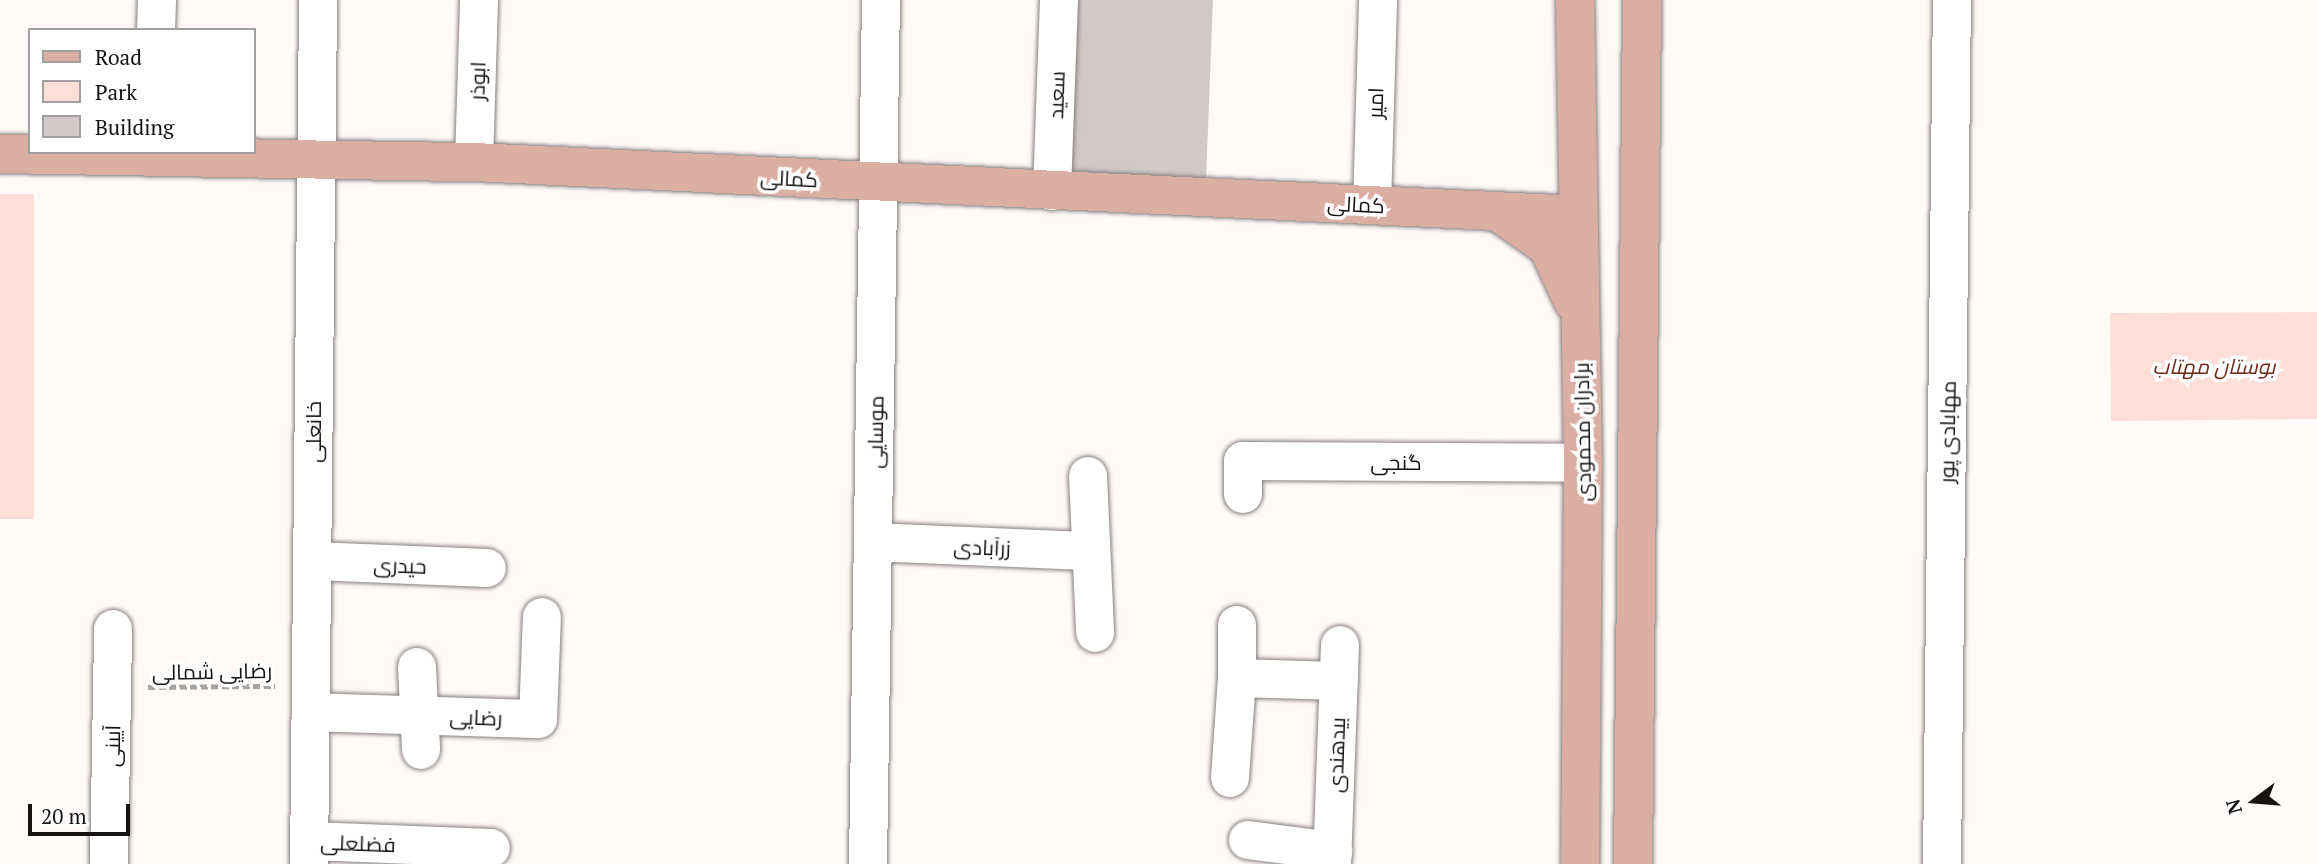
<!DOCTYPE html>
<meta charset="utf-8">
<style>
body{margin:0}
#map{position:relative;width:2317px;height:864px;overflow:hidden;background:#fffaf8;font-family:"PT Serif",Cairo,serif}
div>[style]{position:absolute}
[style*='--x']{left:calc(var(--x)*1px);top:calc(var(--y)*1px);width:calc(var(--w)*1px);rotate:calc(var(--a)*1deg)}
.green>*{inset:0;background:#fedfd7}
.building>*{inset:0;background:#d0c9c7}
.path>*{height:4.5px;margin-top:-2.25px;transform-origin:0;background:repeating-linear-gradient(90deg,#a7a3a1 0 7px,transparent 0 10.5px)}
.roads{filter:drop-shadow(0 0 2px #87807e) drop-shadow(0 0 2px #87807e)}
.minor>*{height:38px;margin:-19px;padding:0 19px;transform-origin:19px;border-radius:19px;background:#fff}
.major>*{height:38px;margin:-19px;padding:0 19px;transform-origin:19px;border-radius:19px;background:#daaea2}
span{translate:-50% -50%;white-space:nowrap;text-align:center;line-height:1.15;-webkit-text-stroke:7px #fff;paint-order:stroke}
.street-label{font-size:21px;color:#151211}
.park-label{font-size:21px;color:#6c2917;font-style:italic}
.legend{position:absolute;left:28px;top:28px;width:228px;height:126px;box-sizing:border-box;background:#fff;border:2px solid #a1a0a0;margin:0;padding:9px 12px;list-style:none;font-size:21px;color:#151211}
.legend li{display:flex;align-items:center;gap:14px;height:35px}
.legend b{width:35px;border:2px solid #a1a0a0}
.north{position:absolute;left:2219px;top:766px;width:70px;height:70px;-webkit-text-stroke:5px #fff;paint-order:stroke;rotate:254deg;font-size:19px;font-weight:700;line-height:28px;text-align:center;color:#151211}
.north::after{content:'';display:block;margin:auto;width:24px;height:32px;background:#151211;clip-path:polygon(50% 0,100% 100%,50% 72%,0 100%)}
.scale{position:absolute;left:28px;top:804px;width:102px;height:32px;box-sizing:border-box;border:4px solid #151211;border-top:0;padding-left:9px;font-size:21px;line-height:24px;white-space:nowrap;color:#151211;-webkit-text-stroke:5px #fff;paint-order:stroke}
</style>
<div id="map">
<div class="green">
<div style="clip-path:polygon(0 194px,34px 194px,34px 519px,0 519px)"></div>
<div style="clip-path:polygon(2317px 312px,2317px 419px,2111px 421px,2110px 313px)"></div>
</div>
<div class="building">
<div style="clip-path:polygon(1072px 0,1213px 0,1206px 180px,1065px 174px)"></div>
</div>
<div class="path">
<div style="--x:148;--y:687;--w:127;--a:-0.5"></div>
</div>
<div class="roads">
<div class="minor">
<div style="--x:156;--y:30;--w:30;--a:-88"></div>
<div style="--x:474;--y:162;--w:162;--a:-88.2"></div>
<div style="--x:1052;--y:191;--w:191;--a:-87.9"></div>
<div style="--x:1372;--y:205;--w:205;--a:-88.3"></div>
<div style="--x:1088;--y:476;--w:157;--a:87.4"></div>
<div style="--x:1243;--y:494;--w:33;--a:-90"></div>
<div style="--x:1243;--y:461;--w:340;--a:0.3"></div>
<div style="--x:873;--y:542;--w:218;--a:2.4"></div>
<div style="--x:313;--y:561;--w:174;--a:2.3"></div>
<div style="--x:1237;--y:625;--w:53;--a:90"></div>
<div style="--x:417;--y:667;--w:83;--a:87.2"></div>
<div style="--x:311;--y:712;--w:227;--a:1.8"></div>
<div style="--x:538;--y:719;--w:102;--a:-87.8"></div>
<div style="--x:1230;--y:778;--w:100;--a:-86"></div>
<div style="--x:1237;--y:678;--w:102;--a:1.7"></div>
<div style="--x:1248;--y:840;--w:86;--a:7.4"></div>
<div style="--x:310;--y:841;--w:181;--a:2.2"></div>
<div style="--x:109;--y:864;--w:235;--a:-89"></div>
<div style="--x:309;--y:864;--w:864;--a:-89.4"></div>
<div style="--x:868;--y:864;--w:864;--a:-89.14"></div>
<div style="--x:1332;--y:864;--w:219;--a:-87.9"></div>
<div style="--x:1942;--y:864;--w:864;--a:-89.34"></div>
</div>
<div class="major">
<div style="--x:1575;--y:0;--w:463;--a:89"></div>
<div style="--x:1583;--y:463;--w:401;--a:90.4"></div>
<div style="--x:0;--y:154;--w:474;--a:1"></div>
<div style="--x:474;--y:162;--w:1105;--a:2.75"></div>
<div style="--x:1498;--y:212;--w:61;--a:35"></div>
<div style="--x:1548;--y:247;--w:60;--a:65.2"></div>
<div style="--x:1633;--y:864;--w:864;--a:-89.4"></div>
</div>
</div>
<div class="street-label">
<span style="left:477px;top:81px;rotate:-88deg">ابوذر</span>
<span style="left:1056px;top:95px;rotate:-88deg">سعید</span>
<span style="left:1375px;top:103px;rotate:-88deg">امیر</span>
<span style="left:789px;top:178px;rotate:3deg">کمالی</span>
<span style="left:1356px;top:204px;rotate:3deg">کمالی</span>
<span style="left:313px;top:432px;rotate:-90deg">خانعلی</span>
<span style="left:875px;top:432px;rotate:-89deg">موسایی</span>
<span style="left:1582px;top:432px;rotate:-91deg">برادران محمودی</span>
<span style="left:1947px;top:432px;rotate:-89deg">مهابادی پور</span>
<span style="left:1396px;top:462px">گنجی</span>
<span style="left:982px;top:547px;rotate:2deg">زرآبادی</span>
<span style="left:400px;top:565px;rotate:2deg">حیدری</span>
<span style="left:212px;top:671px;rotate:-1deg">رضایی شمالی</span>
<span style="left:476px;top:717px;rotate:2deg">رضایی</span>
<span style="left:112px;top:746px;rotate:-89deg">آیینی</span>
<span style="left:1336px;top:755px;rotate:-88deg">بیدهندی</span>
<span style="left:358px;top:843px;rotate:2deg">فضلعلی</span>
</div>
<div class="park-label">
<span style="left:2214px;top:366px">بوستان مهتاب</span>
</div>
<ul class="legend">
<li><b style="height:9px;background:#daaea2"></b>Road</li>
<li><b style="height:19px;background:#fedfd7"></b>Park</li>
<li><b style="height:19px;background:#d0c9c7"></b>Building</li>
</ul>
<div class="north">N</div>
<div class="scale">20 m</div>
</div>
